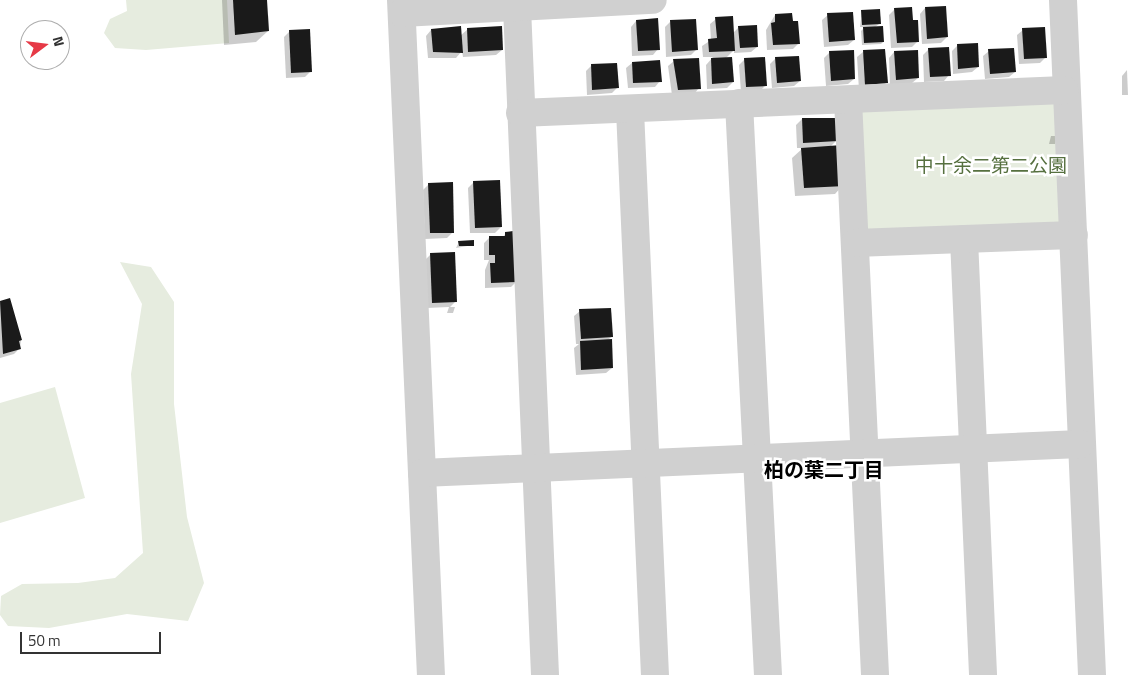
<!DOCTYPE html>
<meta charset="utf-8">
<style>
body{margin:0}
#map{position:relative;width:1128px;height:675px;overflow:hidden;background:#fff;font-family:"Titillium Web","Noto Sans JP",sans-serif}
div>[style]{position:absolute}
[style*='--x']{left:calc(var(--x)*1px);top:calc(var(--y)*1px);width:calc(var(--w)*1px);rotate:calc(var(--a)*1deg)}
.green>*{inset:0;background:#e6ecdf}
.shadow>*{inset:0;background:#0003}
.building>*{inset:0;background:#1a1a1a}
.minor>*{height:28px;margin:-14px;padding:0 14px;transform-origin:14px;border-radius:14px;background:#d0d0d0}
span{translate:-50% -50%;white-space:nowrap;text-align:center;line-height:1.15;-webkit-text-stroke:5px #fff;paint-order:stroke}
.park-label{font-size:19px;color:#56703f}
.neighbourhood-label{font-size:20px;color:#000;font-weight:700}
.north{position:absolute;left:20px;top:20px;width:50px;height:50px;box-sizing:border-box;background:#fff;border:1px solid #adadad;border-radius:50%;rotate:75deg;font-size:14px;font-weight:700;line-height:20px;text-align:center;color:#333}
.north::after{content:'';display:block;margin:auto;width:18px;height:22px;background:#e63946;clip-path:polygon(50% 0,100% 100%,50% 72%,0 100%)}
.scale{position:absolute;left:20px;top:632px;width:141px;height:22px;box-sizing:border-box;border:2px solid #333;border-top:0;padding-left:6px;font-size:15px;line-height:18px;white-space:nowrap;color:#333;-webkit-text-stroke:4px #fff;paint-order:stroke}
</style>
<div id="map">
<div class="green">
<div style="clip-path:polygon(126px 0,227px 0,229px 43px,146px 50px,115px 48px,104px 33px,110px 19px,127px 11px)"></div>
<div style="clip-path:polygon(1059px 103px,1065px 220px,1058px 227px,864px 230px,859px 111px)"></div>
<div style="clip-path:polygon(120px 262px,151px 267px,174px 302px,174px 404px,187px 517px,204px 583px,188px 621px,127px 614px,49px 628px,8px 626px,0 615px,1px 596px,22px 584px,78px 583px,115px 578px,143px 553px,131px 374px,142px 304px)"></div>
<div style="clip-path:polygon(55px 387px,85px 498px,0 523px,0 403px)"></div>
</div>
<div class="shadow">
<div style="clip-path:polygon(222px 0,266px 0,268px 31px,256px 42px,224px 45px)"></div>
<div style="clip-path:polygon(925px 8px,947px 37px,941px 43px,922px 44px,920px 14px)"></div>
<div style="clip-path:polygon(895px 9px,912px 21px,918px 41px,912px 47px,891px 48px,889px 15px)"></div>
<div style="clip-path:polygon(862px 11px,879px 24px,875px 27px,883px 42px,881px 44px,862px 45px,861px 31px,865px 27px,860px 27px)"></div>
<div style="clip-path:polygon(775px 15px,799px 43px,793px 49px,767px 50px,766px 30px)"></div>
<div style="clip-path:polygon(828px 15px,854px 40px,848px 45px,824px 47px,822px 20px)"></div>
<div style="clip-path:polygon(716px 19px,733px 33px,739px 27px,757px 47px,751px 52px,734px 53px,734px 50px,726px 58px,733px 82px,727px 88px,707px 89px,706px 65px,713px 57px,703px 57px,702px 46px,711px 40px,710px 24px)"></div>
<div style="clip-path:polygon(636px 21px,658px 49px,653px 55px,632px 56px,631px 27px)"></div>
<div style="clip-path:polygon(670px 22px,696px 50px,691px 55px,666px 57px,665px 27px)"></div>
<div style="clip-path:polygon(468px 29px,502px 50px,496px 55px,463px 57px,462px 51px,456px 58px,428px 58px,426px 36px,431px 30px,460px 36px)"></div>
<div style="clip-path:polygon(1023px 30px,1046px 57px,1040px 63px,1019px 64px,1017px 35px)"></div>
<div style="clip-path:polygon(290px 31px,311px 71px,305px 77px,286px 78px,284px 37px)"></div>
<div style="clip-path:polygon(957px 46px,978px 67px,972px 72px,953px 74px,952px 51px)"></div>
<div style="clip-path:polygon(929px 49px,949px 75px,944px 81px,924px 82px,923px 55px)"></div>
<div style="clip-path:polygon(884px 50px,886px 83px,881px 88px,859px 90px,857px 57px,863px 52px)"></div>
<div style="clip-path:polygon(989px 51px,1015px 72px,1009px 77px,985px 79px,983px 56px)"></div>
<div style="clip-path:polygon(830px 52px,854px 79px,848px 84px,826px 86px,824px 58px)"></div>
<div style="clip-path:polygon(894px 52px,918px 78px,912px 83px,890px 85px,889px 58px)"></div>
<div style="clip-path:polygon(776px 58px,800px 81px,794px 86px,772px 88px,770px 64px)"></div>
<div style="clip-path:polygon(745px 59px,765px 86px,760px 91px,741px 92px,739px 65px)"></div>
<div style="clip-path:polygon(674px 61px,699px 88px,694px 94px,672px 95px,668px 66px)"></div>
<div style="clip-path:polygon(632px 63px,660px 81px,655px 87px,628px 88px,626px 68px)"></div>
<div style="clip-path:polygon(591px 66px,617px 88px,612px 93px,587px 95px,586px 71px)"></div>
<div style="clip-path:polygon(1127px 70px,1128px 95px,1122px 95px,1122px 76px)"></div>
<div style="clip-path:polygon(802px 119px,836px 141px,830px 147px,843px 185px,835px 194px,795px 196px,792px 158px,803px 148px,797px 148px,796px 125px)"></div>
<div style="clip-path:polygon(1051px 136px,1057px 136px,1055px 144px,1049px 144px)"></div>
<div style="clip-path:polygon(474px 182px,501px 227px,495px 233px,470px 233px,468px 188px)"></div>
<div style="clip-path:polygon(429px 184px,453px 232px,447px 238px,425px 239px,423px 190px)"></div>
<div style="clip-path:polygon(506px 233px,516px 282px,511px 287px,485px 288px,485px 270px,489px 260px,484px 260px,484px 243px,489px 238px,503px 237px)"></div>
<div style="clip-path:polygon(459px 242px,473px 245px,456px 248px)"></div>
<div style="clip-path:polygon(431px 254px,455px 302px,450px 307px,455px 307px,453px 313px,447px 313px,449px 307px,427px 308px,425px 260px)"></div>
<div style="clip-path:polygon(9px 300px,21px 340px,20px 348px,14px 354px,0 358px,0 303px)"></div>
<div style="clip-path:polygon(580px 311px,612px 336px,607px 341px,612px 368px,606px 373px,576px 375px,574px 348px,579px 344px,576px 344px,574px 316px)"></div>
</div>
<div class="building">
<div style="clip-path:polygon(233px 0,267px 0,269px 31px,235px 35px)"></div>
<div style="clip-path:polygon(946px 6px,948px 37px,927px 39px,925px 7px)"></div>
<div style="clip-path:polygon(912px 7px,913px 20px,918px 20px,919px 42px,897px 43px,894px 8px)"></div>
<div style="clip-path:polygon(880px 9px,881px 24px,862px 25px,861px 10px)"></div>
<div style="clip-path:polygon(853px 12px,855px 40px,829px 42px,827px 13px)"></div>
<div style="clip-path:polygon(792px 13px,793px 21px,798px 21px,800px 44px,773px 45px,771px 23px,775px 22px,775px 14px)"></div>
<div style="clip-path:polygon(733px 16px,735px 51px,709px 52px,708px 39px,717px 38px,715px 17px)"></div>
<div style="clip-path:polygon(658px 18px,660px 50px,638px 51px,636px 20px)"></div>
<div style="clip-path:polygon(696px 19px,698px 50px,672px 52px,670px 20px)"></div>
<div style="clip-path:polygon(757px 25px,758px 47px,740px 48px,738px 26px)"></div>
<div style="clip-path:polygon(461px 26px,463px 53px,433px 52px,431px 29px)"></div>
<div style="clip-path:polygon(502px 26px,503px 50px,468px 52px,467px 28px)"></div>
<div style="clip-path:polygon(883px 26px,884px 42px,864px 43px,863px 27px)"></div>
<div style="clip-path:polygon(1045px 27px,1047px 58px,1024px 59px,1022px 28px)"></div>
<div style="clip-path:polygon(310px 29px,312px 72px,291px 73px,289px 30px)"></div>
<div style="clip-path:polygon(978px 43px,979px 67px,958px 69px,957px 44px)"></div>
<div style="clip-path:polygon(949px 47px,951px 76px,930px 77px,928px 48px)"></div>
<div style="clip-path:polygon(1014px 48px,1016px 72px,990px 74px,988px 49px)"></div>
<div style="clip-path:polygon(885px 49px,888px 83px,865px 85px,863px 50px)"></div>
<div style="clip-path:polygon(854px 50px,855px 79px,831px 81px,829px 51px)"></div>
<div style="clip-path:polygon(918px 50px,919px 78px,896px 80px,894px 51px)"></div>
<div style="clip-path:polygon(799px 56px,801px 81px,777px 83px,775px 57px)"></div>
<div style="clip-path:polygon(732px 57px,734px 82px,712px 84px,711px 58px)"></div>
<div style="clip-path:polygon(765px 57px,767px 86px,746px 87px,744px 58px)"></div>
<div style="clip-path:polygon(699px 58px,701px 89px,678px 90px,673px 59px)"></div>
<div style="clip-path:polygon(660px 60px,662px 82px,633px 83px,632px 62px)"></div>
<div style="clip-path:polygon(617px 63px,619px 88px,592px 90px,591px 64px)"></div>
<div style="clip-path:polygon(802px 118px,837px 118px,838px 141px,803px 143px)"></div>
<div style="clip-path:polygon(842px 145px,845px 186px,804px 188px,801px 148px)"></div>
<div style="clip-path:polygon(500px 180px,502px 227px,475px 228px,473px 181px)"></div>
<div style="clip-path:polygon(453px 182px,454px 233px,430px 233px,428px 183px)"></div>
<div style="clip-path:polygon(513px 231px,518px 282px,491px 283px,490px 263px,495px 263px,495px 255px,489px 255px,489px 236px,505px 236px,505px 232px)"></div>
<div style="clip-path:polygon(474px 240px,474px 246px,459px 246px,458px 241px)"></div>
<div style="clip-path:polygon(455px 252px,457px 302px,432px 303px,430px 253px)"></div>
<div style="clip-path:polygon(10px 298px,22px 340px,19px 341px,21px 349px,3px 354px,0 301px)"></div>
<div style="clip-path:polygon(611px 308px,613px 337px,581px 339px,579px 309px)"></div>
<div style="clip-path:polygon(612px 339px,613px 368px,581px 370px,580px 341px)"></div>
</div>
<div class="minor">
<div style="--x:401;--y:0;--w:676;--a:87.46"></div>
<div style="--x:1063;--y:0;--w:676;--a:87.54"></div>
<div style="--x:517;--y:7;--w:669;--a:87.6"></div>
<div style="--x:402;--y:13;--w:251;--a:-3"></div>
<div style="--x:848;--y:100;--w:576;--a:87.31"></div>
<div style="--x:739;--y:103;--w:573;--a:87.1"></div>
<div style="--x:630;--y:110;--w:566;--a:87.47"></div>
<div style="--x:520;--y:113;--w:545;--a:-2.42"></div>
<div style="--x:964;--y:239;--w:436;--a:87.5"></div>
<div style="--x:855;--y:243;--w:219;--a:-2.1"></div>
<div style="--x:422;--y:473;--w:659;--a:-2.52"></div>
</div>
<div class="park-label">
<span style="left:991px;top:165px">中十余二第二公園</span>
</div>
<div class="neighbourhood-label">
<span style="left:824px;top:469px">柏の葉二丁目</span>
</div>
<div class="north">N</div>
<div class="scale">50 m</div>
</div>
